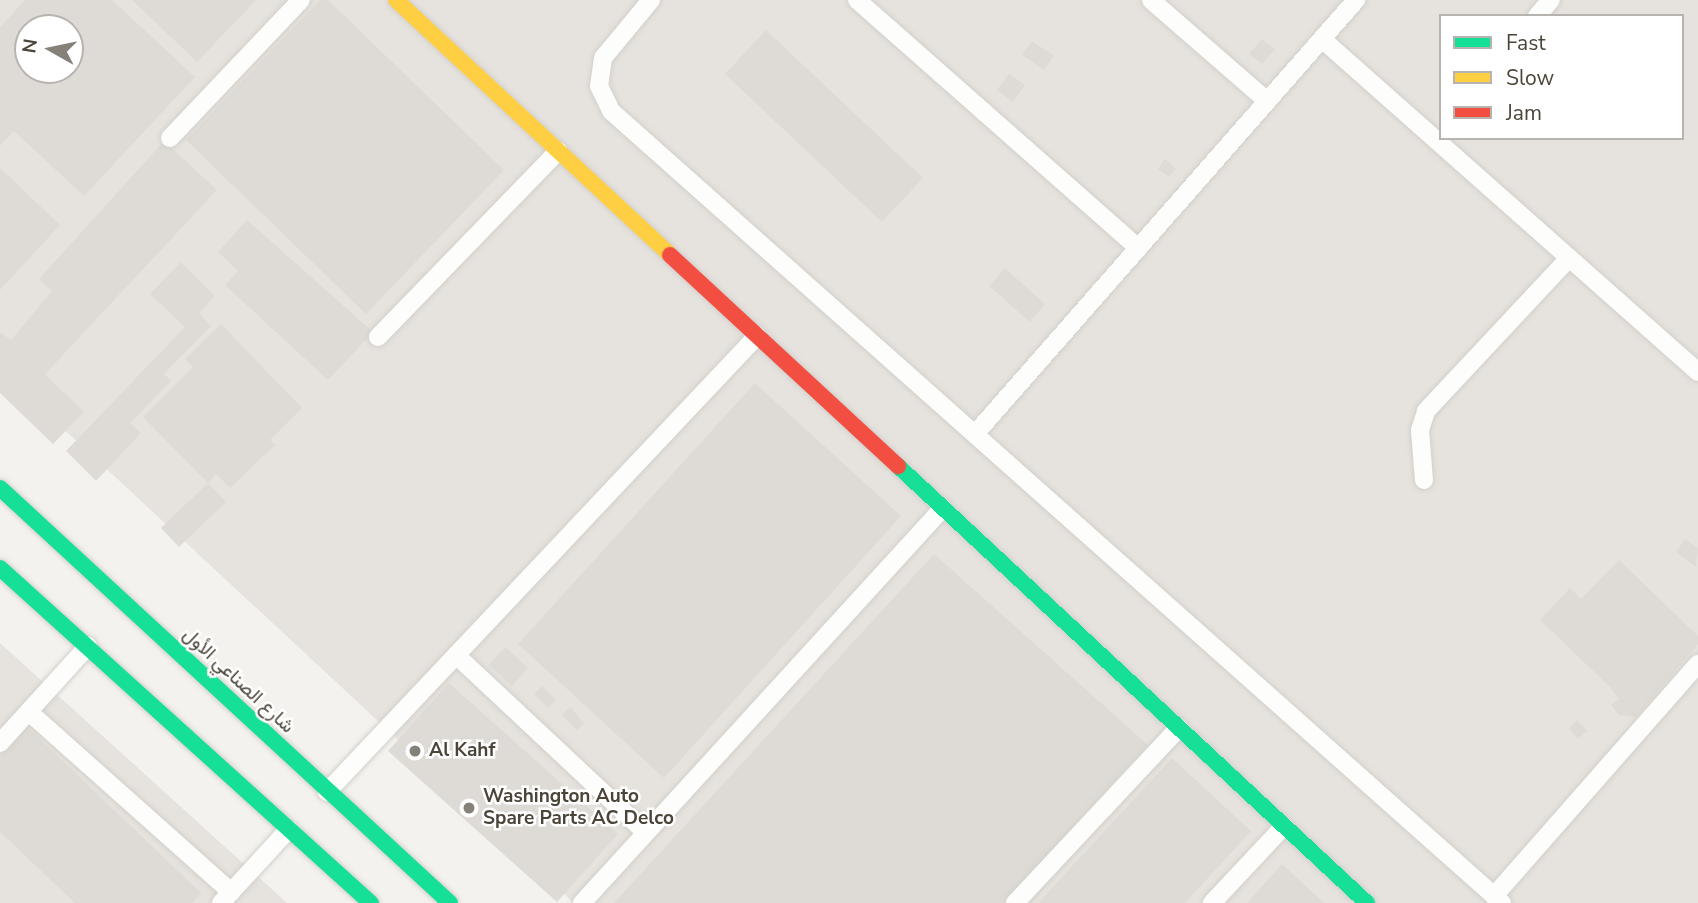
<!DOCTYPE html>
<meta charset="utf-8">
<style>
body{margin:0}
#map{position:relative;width:1698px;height:903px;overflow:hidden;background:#f4f2ee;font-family:"Nunito Sans",Vazirmatn,sans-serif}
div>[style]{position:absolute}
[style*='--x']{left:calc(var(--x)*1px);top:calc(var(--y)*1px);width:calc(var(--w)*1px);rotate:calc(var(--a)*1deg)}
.industrial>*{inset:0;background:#e6e2de}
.building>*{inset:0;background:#dedbd6}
.roads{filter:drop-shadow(0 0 2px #d2d0cb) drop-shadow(0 0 2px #d2d0cb)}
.lane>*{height:18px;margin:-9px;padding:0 9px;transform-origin:9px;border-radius:9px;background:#fdfdfc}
.fast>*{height:16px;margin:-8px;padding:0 8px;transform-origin:8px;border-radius:8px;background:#16e098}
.slow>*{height:16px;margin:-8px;padding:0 8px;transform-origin:8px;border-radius:8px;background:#ffcf43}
.jam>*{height:16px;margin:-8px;padding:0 8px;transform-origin:8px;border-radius:8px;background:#f24e42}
.dots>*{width:19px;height:19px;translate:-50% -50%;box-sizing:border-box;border:4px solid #fff;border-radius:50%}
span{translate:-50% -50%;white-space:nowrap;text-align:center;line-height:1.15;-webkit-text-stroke:5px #fff;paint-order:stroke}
.street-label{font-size:19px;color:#4b4439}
.poi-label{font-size:19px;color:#4b4439;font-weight:700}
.left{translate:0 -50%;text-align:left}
.legend{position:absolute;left:1439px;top:14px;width:245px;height:126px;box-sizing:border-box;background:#fff;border:2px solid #b7b4b0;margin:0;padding:9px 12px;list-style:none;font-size:21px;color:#4b4439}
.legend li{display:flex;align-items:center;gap:14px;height:35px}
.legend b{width:35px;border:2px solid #b7b4b0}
.north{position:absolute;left:14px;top:14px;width:70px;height:70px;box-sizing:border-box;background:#fff;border:2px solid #b7b4b0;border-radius:50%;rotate:279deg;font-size:19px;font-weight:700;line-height:28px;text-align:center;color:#4b4439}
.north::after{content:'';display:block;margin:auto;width:24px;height:32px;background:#868178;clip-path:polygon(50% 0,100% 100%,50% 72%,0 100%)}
</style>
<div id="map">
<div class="industrial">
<div style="clip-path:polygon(evenodd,0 0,1698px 0,1698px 903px,574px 903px,0 370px,0 0,1441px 16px,1682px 16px,1682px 138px,1441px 138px,1441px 16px,0 0,28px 28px,70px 28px,70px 70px,28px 70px,28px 28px)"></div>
<div style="clip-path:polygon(0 643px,287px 903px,0 903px)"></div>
</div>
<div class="building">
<div style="clip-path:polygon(evenodd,25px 0,112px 0,195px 77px,84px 196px,14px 131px,0 146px,0 27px,25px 0,28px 28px,70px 28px,70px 70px,28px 70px,28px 28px)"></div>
<div style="clip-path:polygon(132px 0,256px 0,197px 62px)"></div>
<div style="clip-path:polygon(320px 0,328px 0,504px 170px,366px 314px,186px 140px)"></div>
<div style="clip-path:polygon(766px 30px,923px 178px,882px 222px,725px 74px)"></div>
<div style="clip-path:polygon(1262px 39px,1275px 49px,1262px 64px,1249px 54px)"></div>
<div style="clip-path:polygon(1032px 41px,1054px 56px,1044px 70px,1022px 55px)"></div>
<div style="clip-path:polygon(1009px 74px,1025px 85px,1013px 102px,997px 90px)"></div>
<div style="clip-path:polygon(164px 141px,217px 190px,45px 374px,84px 412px,53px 444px,0 393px,0 332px,11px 340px,52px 291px,39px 279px)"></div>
<div style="clip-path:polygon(1165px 159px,1176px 168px,1169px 177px,1158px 169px)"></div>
<div style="clip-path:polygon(0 168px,60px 225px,0 290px)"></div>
<div style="clip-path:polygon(247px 220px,373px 332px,328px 380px,225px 285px,238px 271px,218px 252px)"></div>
<div style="clip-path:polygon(181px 262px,215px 296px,199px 313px,211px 326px,164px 374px,171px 381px,130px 423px,141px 433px,96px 481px,66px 451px,185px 327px,150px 294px)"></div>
<div style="clip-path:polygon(1005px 268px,1045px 304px,1030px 322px,989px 286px)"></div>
<div style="clip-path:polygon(221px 324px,302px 408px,270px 440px,275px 445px,230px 488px,216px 474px,208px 483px,143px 417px,193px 367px,185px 359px)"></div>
<div style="clip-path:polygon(755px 383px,901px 516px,664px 778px,518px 644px)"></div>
<div style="clip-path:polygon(208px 483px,226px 502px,179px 547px,161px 528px)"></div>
<div style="clip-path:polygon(1685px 539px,1698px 548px,1696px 567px,1676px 552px)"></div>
<div style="clip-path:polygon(934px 554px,1148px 745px,1003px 903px,614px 903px)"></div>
<div style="clip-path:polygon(1619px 560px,1698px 636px,1698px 644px,1636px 717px,1619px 715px,1611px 705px,1619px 699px,1609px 686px,1540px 620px,1570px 588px,1581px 599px)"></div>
<div style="clip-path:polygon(505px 647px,528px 668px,512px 686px,489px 665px)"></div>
<div style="clip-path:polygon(449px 683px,618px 834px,557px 902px,388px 751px)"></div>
<div style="clip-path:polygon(542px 686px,556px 700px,548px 708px,534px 694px)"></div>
<div style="clip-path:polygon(570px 707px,584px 723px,577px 730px,562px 715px)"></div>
<div style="clip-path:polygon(1577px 720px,1587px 731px,1578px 739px,1569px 728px)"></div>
<div style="clip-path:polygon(27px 727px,201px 893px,192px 903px,75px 903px,0 832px,0 756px)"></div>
<div style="clip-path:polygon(1172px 758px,1251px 831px,1185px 903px,1038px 903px)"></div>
<div style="clip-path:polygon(1282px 864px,1324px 903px,1247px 903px)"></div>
</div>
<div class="roads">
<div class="lane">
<div style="--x:651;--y:0;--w:75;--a:129.6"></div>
<div style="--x:603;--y:58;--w:28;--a:98"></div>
<div style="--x:599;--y:86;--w:28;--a:64"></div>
<div style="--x:611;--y:111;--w:1192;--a:41.63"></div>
<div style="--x:857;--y:0;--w:375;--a:41.4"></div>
<div style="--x:1151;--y:0;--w:154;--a:41"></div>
<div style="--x:1537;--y:16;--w:21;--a:-49"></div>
<div style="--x:1322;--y:39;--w:502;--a:41.53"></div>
<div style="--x:170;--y:138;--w:190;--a:-46.5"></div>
<div style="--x:378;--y:337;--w:259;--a:-45.9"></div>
<div style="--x:975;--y:434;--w:578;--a:-48.72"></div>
<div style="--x:1424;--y:480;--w:50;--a:-94.6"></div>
<div style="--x:1420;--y:430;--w:20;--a:-72"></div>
<div style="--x:1426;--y:411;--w:209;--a:-46.9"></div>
<div style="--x:456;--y:655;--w:260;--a:43.1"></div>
<div style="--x:29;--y:712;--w:271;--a:41.7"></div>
<div style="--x:0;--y:743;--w:131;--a:-47.8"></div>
<div style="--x:327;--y:792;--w:627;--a:-46.68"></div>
<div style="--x:1494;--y:896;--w:309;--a:-48.7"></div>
<div style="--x:221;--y:903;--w:100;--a:-47.4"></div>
<div style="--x:582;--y:903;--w:535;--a:-47.58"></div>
<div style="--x:1015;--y:903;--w:240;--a:-46.9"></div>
<div style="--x:1212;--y:903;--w:105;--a:-46.9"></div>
</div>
<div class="fast">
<div style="--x:898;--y:466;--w:641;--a:42.98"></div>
<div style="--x:0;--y:488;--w:612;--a:42.68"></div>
<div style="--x:0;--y:568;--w:500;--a:42.1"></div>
</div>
<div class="slow">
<div style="--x:396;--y:0;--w:374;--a:42.9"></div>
</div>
<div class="jam">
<div style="--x:670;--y:255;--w:311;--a:42.8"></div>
</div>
</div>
<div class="dots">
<div style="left:415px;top:751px;background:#868178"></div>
<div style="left:469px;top:808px;background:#868178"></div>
</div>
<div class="street-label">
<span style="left:238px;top:681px;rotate:43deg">شارع الصناعي الأول</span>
</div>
<div class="poi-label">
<span class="left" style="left:429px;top:751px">Al Kahf</span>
<span class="left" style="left:483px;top:808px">Washington Auto<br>Spare Parts AC Delco</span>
</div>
<ul class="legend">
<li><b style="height:9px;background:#16e098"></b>Fast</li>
<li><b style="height:9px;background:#ffcf43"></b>Slow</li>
<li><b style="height:9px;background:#f24e42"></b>Jam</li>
</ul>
<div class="north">N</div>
</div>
